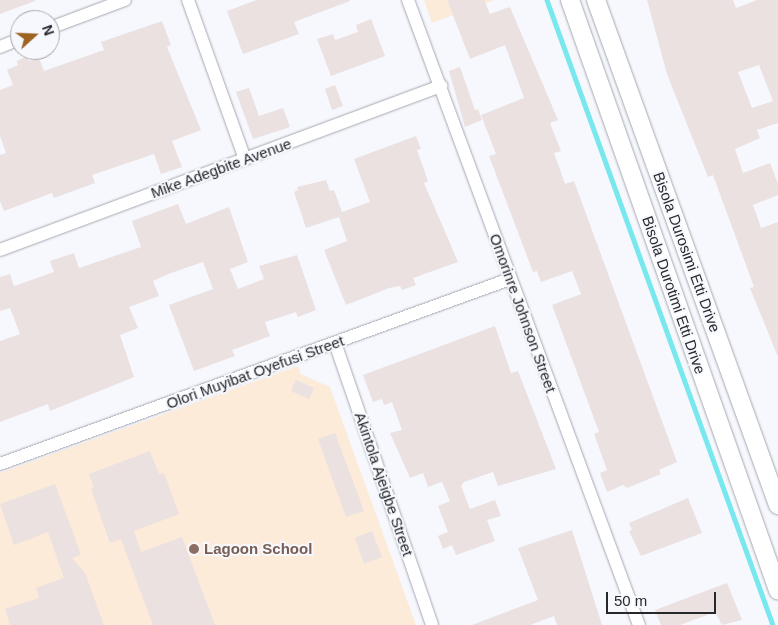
<!DOCTYPE html>
<style>
body{margin:0}
#map{position:relative;width:778px;height:625px;overflow:hidden;background:#f6f8fe;font-family:Helvetica,sans-serif}
div>[style]{position:absolute}
[style*='--x']{left:calc(var(--x)*1px);top:calc(var(--y)*1px);width:calc(var(--w)*1px);rotate:calc(var(--a)*1deg)}
.industrial>*{inset:0;background:#fcebd9}
.stream>*{height:4.5px;margin:-2.25px;padding:0 2.25px;transform-origin:2.25px;border-radius:2.25px;background:#78e8ee}
.building>*{inset:0;background:#eae1e0}
.roads{filter:drop-shadow(0 0 1px #a6a8af) drop-shadow(0 0 1px #a6a8af)}
.street>*{height:12px;margin:-6px;padding:0 6px;transform-origin:6px;border-radius:6px;background:#fff}
.secondary>*{height:18px;margin:-9px;padding:0 9px;transform-origin:9px;border-radius:9px;background:#fff}
.dots>*{width:14px;height:14px;translate:-50% -50%;box-sizing:border-box;border:2px solid #f6f8fe;border-radius:50%}
span{translate:-50% -50%;white-space:nowrap;text-align:center;line-height:1.15;-webkit-text-stroke:4px #f6f8fe;paint-order:stroke}
.street-label{font-size:15px;color:#27282b}
.education-label{font-size:15px;color:#785e54;font-weight:700}
.left{translate:0 -50%;text-align:left}
.north{position:absolute;left:10px;top:10px;width:50px;height:50px;box-sizing:border-box;background:#f6f8fe;border:1px solid #a3a5aa;border-radius:50%;rotate:70deg;font-size:14px;font-weight:700;line-height:20px;text-align:center;color:#27282b}
.north::after{content:'';display:block;margin:auto;width:18px;height:22px;background:#9d6421;clip-path:polygon(50% 0,100% 100%,50% 72%,0 100%)}
.scale{position:absolute;left:606px;top:592px;width:110px;height:22px;box-sizing:border-box;border:2px solid #27282b;border-top:0;padding-left:6px;font-size:15px;line-height:18px;white-space:nowrap;color:#27282b;-webkit-text-stroke:4px #f6f8fe;paint-order:stroke}
</style>
<div id="map">
<div class="industrial">
<div style="clip-path:polygon(424px 0,495px 0,432px 23px)"></div>
<div style="clip-path:polygon(298px 366px,301px 374px,330px 387px,416px 625px,0 625px,0 473px)"></div>
</div>
<div class="stream">
<div style="--x:547;--y:0;--w:665;--a:70.12"></div>
</div>
<div class="building">
<div style="clip-path:polygon(0 0,35px 0,35px 1px,0 14px)"></div>
<div style="clip-path:polygon(257px 0,350px 0,350px 1px,294px 22px,299px 34px,243px 54px,227px 11px)"></div>
<div style="clip-path:polygon(447px 0,484px 0,490px 14px,510px 7px,558px 120px,550px 123px,561px 151px,554px 153px,565px 184px,574px 181px,677px 462px,659px 470px,661px 474px,627px 488px,623px 485px,607px 492px,600px 473px,607px 470px,594px 434px,599px 432px,552px 305px,581px 294px,572px 271px,541px 282px,537px 271px,533px 272px,489px 156px,496px 154px,481px 115px,524px 98px,505px 45px,470px 59px)"></div>
<div style="clip-path:polygon(evenodd,647px 0,733px 0,736px 8px,757px 0,778px 0,778px 123px,757px 130px,760px 138px,735px 149px,743px 173px,770px 163px,778px 184px,778px 195px,753px 205px,761px 228px,778px 222px,778px 357px,750px 288px,754px 287px,713px 175px,708px 177px,667px 74px,647px 0,759px 65px,773px 101px,752px 108px,738px 72px,759px 65px)"></div>
<div style="clip-path:polygon(371px 19px,385px 56px,331px 76px,317px 39px,333px 34px,335px 40px,358px 32px,356px 25px)"></div>
<div style="clip-path:polygon(162px 21px,171px 45px,167px 47px,201px 130px,172px 141px,182px 167px,161px 174px,154px 154px,92px 175px,95px 183px,54px 198px,52px 193px,4px 211px,0 201px,0 155px,6px 153px,0 136px,0 90px,13px 85px,7px 70px,18px 65px,17px 61px,27px 56px,29px 61px,39px 58px,44px 71px,104px 50px,101px 42px)"></div>
<div style="clip-path:polygon(460px 67px,475px 110px,478px 109px,482px 120px,465px 127px,449px 71px)"></div>
<div style="clip-path:polygon(335px 85px,343px 106px,332px 110px,325px 89px)"></div>
<div style="clip-path:polygon(249px 88px,259px 116px,283px 108px,290px 127px,253px 139px,236px 92px)"></div>
<div style="clip-path:polygon(416px 136px,421px 149px,417px 150px,428px 181px,424px 183px,458px 262px,413px 278px,416px 285px,402px 290px,400px 286px,389px 288px,346px 305px,324px 250px,347px 241px,339px 217px,306px 228px,294px 192px,298px 190px,297px 187px,326px 180px,330px 191px,334px 190px,342px 212px,370px 202px,354px 159px)"></div>
<div style="clip-path:polygon(178px 204px,186px 224px,229px 207px,248px 262px,230px 269px,238px 289px,264px 279px,259px 266px,297px 255px,316px 310px,298px 317px,296px 312px,265px 322px,270px 336px,232px 350px,235px 356px,194px 371px,169px 305px,213px 289px,203px 262px,171px 273px,153px 281px,159px 296px,129px 307px,138px 328px,120px 335px,134px 377px,50px 411px,48px 404px,0 422px,0 341px,20px 334px,10px 308px,0 311px,0 277px,10px 274px,14px 286px,54px 272px,50px 261px,74px 253px,79px 268px,141px 247px,132px 221px)"></div>
<div style="clip-path:polygon(495px 326px,511px 373px,518px 371px,556px 469px,498px 486px,493px 472px,464px 482px,461px 486px,470px 509px,495px 500px,501px 516px,487px 520px,495px 541px,456px 555px,452px 545px,443px 549px,438px 536px,448px 532px,438px 506px,450px 501px,442px 482px,428px 487px,423px 473px,410px 478px,390px 433px,402px 430px,392px 402px,384px 405px,382px 399px,373px 402px,363px 375px)"></div>
<div style="clip-path:polygon(296px 380px,314px 388px,309px 399px,291px 391px)"></div>
<div style="clip-path:polygon(335px 433px,364px 511px,346px 517px,318px 439px)"></div>
<div style="clip-path:polygon(150px 451px,159px 474px,164px 473px,179px 514px,134px 531px,141px 552px,182px 537px,215px 625px,153px 625px,121px 539px,110px 543px,91px 489px,94px 488px,89px 474px)"></div>
<div style="clip-path:polygon(55px 484px,81px 555px,72px 558px,85px 573px,104px 625px,10px 625px,5px 609px,39px 598px,36px 588px,64px 578px,48px 532px,14px 545px,0 504px)"></div>
<div style="clip-path:polygon(688px 498px,702px 533px,641px 556px,629px 531px,632px 530px,629px 523px)"></div>
<div style="clip-path:polygon(572px 530px,602px 625px,557px 625px,554px 616px,530px 625px,472px 625px,538px 600px,518px 548px)"></div>
<div style="clip-path:polygon(372px 531px,382px 557px,364px 564px,355px 538px)"></div>
<div style="clip-path:polygon(727px 583px,742px 620px,722px 625px,715px 612px,680px 625px,661px 625px,655px 610px)"></div>
</div>
<div class="roads">
<div class="street">
<div style="--x:188;--y:0;--w:169;--a:70.3"></div>
<div style="--x:408;--y:0;--w:666;--a:69.72"></div>
<div style="--x:50;--y:28;--w:80;--a:-20.5"></div>
<div style="--x:0;--y:47;--w:22;--a:-22"></div>
<div style="--x:0;--y:250;--w:471;--a:-20.4"></div>
<div style="--x:335;--y:343;--w:298;--a:71"></div>
<div style="--x:0;--y:464;--w:543;--a:-19.94"></div>
</div>
<div class="secondary">
<div style="--x:570;--y:0;--w:626;--a:70.58"></div>
<div style="--x:596;--y:0;--w:537;--a:70.18"></div>
</div>
</div>
<div class="dots">
<div style="left:194px;top:549px;background:#8d6e63"></div>
</div>
<div class="street-label">
<span style="left:221px;top:168px;rotate:-20deg">Mike Adegbite Avenue</span>
<span style="left:687px;top:252px;rotate:70deg">Bisola Durosimi Etti Drive</span>
<span style="left:674px;top:295px;rotate:71deg">Bisola Durotimi Etti Drive</span>
<span style="left:523px;top:313px;rotate:70deg">Omorinre Johnson Street</span>
<span style="left:255px;top:372px;rotate:-20deg">Olori Muyibat Oyefusi Street</span>
<span style="left:384px;top:484px;rotate:71deg">Akintola Ajeigbe Street</span>
</div>
<div class="education-label">
<span class="left" style="left:204px;top:549px">Lagoon School</span>
</div>
<div class="north">N</div>
<div class="scale">50 m</div>
</div>
